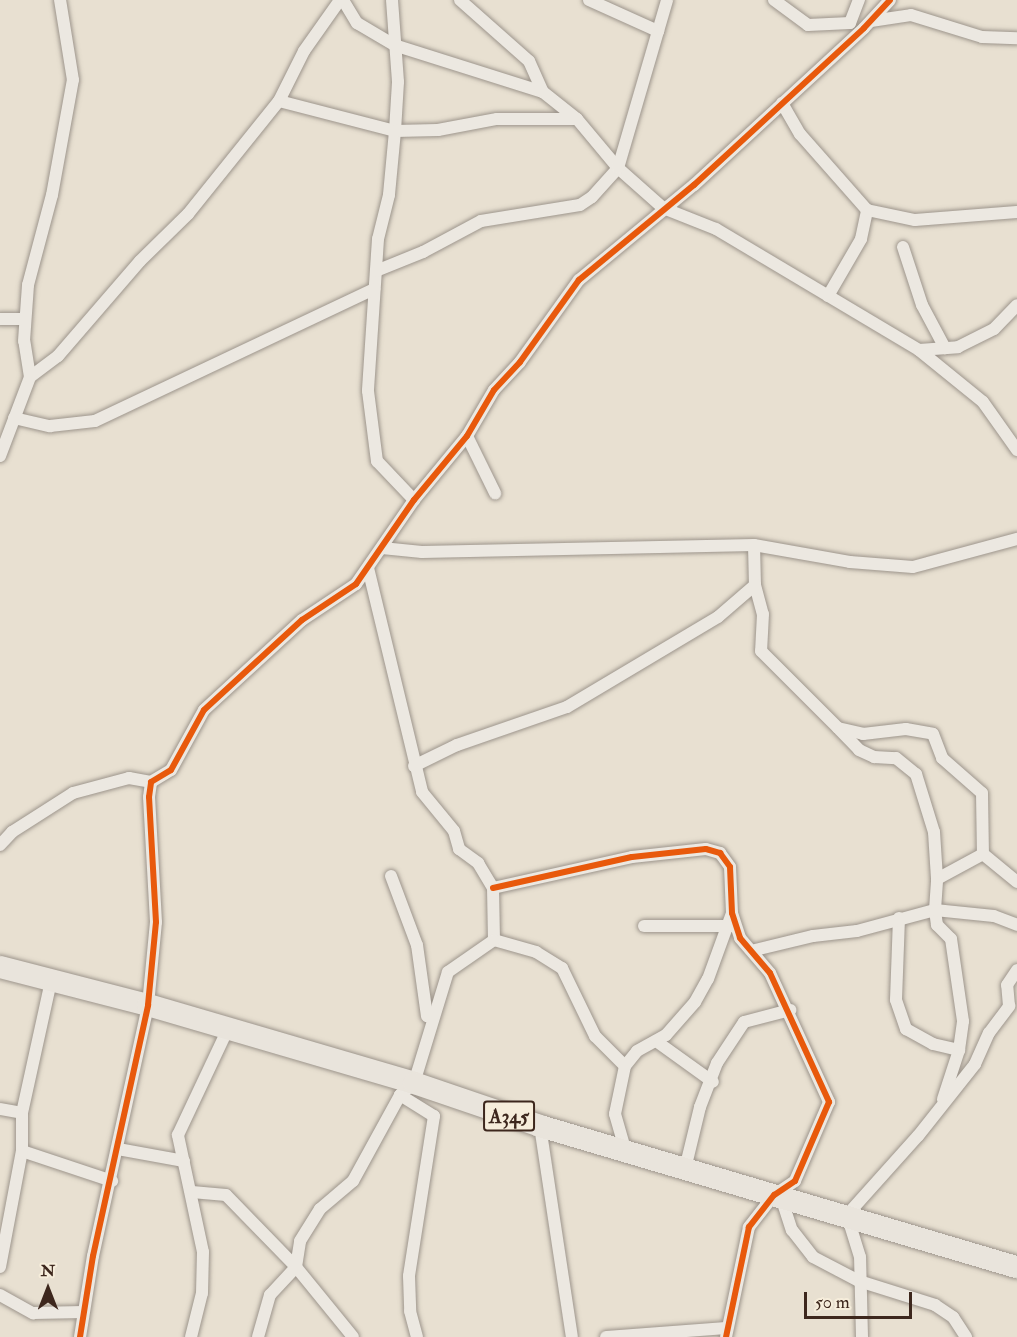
<!DOCTYPE html>
<style>
body{margin:0}
#map{position:relative;width:1017px;height:1337px;overflow:hidden;background:#e8e0d1;font-family:"IM FELL Double Pica",serif}
div>[style]{position:absolute}
[style*='--x']{left:calc(var(--x)*1px);top:calc(var(--y)*1px);width:calc(var(--w)*1px);rotate:calc(var(--a)*1deg)}
.roads{filter:drop-shadow(0 0 2px #9d958c) drop-shadow(0 0 2px #9d958c)}
.street>*{height:12px;margin:-6px;padding:0 6px;transform-origin:6px;border-radius:6px;background:#ece8e1}
.highway>*{height:22px;margin:-11px;padding:0 11px;transform-origin:11px;border-radius:11px;background:#e9e4dc}
.cycleway>*{height:6px;margin:-3px;padding:0 3px;transform-origin:3px;border-radius:3px;background:#e8590c}
span{translate:-50% -50%;white-space:nowrap;text-align:center;line-height:1.15;-webkit-text-stroke:4.5px #f6eddb;paint-order:stroke}
.shield-label span{padding:2px 4px;background:#f6eddb;border:2px solid;border-radius:4px;-webkit-text-stroke-width:0}
.shield-label{font-size:20px;color:#3d271d;font-weight:700}
.north{position:absolute;left:18px;top:1259px;width:60px;height:60px;-webkit-text-stroke:4px #f6eddb;paint-order:stroke;rotate:0deg;font-size:16px;font-weight:700;line-height:24px;text-align:center;color:#3d271d}
.north::after{content:'';display:block;margin:auto;width:21px;height:27px;background:#3d271d;clip-path:polygon(50% 0,100% 100%,50% 72%,0 100%)}
.scale{position:absolute;left:804px;top:1292px;width:108px;height:27px;box-sizing:border-box;border:3px solid #3d271d;border-top:0;padding-left:8px;font-size:18px;line-height:21px;white-space:nowrap;color:#3d271d;-webkit-text-stroke:4px #f6eddb;paint-order:stroke}
</style>
<div id="map">
<div class="roads">
<div class="street">
<div style="--x:343;--y:0;--w:27;--a:59"></div>
<div style="--x:357;--y:23;--w:43;--a:30.7"></div>
<div style="--x:394;--y:45;--w:156;--a:17.5"></div>
<div style="--x:392;--y:0;--w:82;--a:85.8"></div>
<div style="--x:398;--y:82;--w:49;--a:93.5"></div>
<div style="--x:395;--y:131;--w:64;--a:95.4"></div>
<div style="--x:389;--y:195;--w:45;--a:104"></div>
<div style="--x:378;--y:239;--w:152;--a:93.8"></div>
<div style="--x:368;--y:391;--w:71;--a:82.7"></div>
<div style="--x:377;--y:461;--w:54;--a:46.5"></div>
<div style="--x:460;--y:0;--w:92;--a:41.5"></div>
<div style="--x:529;--y:61;--w:34;--a:66"></div>
<div style="--x:543;--y:92;--w:43;--a:38.5"></div>
<div style="--x:577;--y:119;--w:64;--a:50.1"></div>
<div style="--x:618;--y:168;--w:60;--a:41.6"></div>
<div style="--x:663;--y:208;--w:57;--a:21.6"></div>
<div style="--x:716;--y:229;--w:236;--a:30.8"></div>
<div style="--x:919;--y:350;--w:82;--a:39.1"></div>
<div style="--x:983;--y:402;--w:59;--a:54.7"></div>
<div style="--x:589;--y:0;--w:76;--a:24.2"></div>
<div style="--x:774;--y:0;--w:42;--a:36.3"></div>
<div style="--x:808;--y:25;--w:42;--a:-2.7"></div>
<div style="--x:850;--y:23;--w:25;--a:-69"></div>
<div style="--x:871;--y:21;--w:40;--a:-8.5"></div>
<div style="--x:911;--y:15;--w:74;--a:17.2"></div>
<div style="--x:982;--y:37;--w:35;--a:2"></div>
<div style="--x:279;--y:101;--w:120;--a:14.5"></div>
<div style="--x:395;--y:131;--w:43;--a:-1.3"></div>
<div style="--x:438;--y:130;--w:60;--a:-10.6"></div>
<div style="--x:497;--y:119;--w:80;--a:0"></div>
<div style="--x:782;--y:103;--w:36;--a:60"></div>
<div style="--x:800;--y:134;--w:101;--a:48.6"></div>
<div style="--x:867;--y:210;--w:49;--a:11.8"></div>
<div style="--x:915;--y:220;--w:102;--a:-4.5"></div>
<div style="--x:903;--y:247;--w:61;--a:71.9"></div>
<div style="--x:922;--y:305;--w:49;--a:61.9"></div>
<div style="--x:376;--y:271;--w:51;--a:-22"></div>
<div style="--x:423;--y:252;--w:66;--a:-28.1"></div>
<div style="--x:481;--y:221;--w:100;--a:-9.2"></div>
<div style="--x:580;--y:205;--w:14;--a:-34"></div>
<div style="--x:592;--y:197;--w:39;--a:-48"></div>
<div style="--x:618;--y:168;--w:175;--a:-73.7"></div>
<div style="--x:828;--y:296;--w:66;--a:-59.9"></div>
<div style="--x:861;--y:239;--w:30;--a:-78"></div>
<div style="--x:0;--y:319;--w:25;--a:0"></div>
<div style="--x:919;--y:350;--w:39;--a:-4"></div>
<div style="--x:958;--y:347;--w:40;--a:-26.6"></div>
<div style="--x:994;--y:329;--w:33;--a:-46"></div>
<div style="--x:30;--y:377;--w:35;--a:-37"></div>
<div style="--x:58;--y:356;--w:125;--a:-49.2"></div>
<div style="--x:140;--y:261;--w:67;--a:-44.4"></div>
<div style="--x:188;--y:214;--w:145;--a:-51.2"></div>
<div style="--x:279;--y:101;--w:56;--a:-63.4"></div>
<div style="--x:304;--y:51;--w:62;--a:-54.8"></div>
<div style="--x:14;--y:418;--w:37;--a:13"></div>
<div style="--x:50;--y:426;--w:45;--a:-6.3"></div>
<div style="--x:95;--y:421;--w:309;--a:-25.3"></div>
<div style="--x:467;--y:436;--w:64;--a:63.8"></div>
<div style="--x:0;--y:456;--w:85;--a:-69.2"></div>
<div style="--x:30;--y:377;--w:36;--a:-99"></div>
<div style="--x:24;--y:341;--w:56;--a:-85.9"></div>
<div style="--x:28;--y:285;--w:93;--a:-75.1"></div>
<div style="--x:52;--y:195;--w:117;--a:-79.7"></div>
<div style="--x:73;--y:80;--w:81;--a:-99.2"></div>
<div style="--x:754;--y:545;--w:40;--a:88.6"></div>
<div style="--x:755;--y:585;--w:30;--a:75"></div>
<div style="--x:763;--y:614;--w:37;--a:93"></div>
<div style="--x:761;--y:651;--w:109;--a:45"></div>
<div style="--x:838;--y:728;--w:26;--a:13"></div>
<div style="--x:863;--y:734;--w:43;--a:-6.6"></div>
<div style="--x:906;--y:729;--w:27;--a:10"></div>
<div style="--x:933;--y:734;--w:26;--a:69"></div>
<div style="--x:942;--y:758;--w:53;--a:41.2"></div>
<div style="--x:982;--y:793;--w:61;--a:89.1"></div>
<div style="--x:382;--y:548;--w:40;--a:5.7"></div>
<div style="--x:422;--y:552;--w:332;--a:-1.2"></div>
<div style="--x:754;--y:545;--w:97;--a:10"></div>
<div style="--x:850;--y:562;--w:63;--a:4.5"></div>
<div style="--x:913;--y:567;--w:108;--a:-15.1"></div>
<div style="--x:368;--y:568;--w:230;--a:76.4"></div>
<div style="--x:422;--y:792;--w:50;--a:50.6"></div>
<div style="--x:454;--y:831;--w:19;--a:74"></div>
<div style="--x:459;--y:849;--w:24;--a:36"></div>
<div style="--x:478;--y:863;--w:29;--a:59"></div>
<div style="--x:493;--y:888;--w:52;--a:88.9"></div>
<div style="--x:840;--y:730;--w:28;--a:46"></div>
<div style="--x:859;--y:750;--w:17;--a:25"></div>
<div style="--x:874;--y:757;--w:22;--a:3"></div>
<div style="--x:896;--y:758;--w:26;--a:39"></div>
<div style="--x:916;--y:774;--w:61;--a:72.8"></div>
<div style="--x:934;--y:832;--w:47;--a:86.3"></div>
<div style="--x:414;--y:766;--w:48;--a:-26"></div>
<div style="--x:457;--y:745;--w:116;--a:-19.1"></div>
<div style="--x:567;--y:707;--w:176;--a:-30.8"></div>
<div style="--x:718;--y:617;--w:49;--a:-40.9"></div>
<div style="--x:0;--y:845;--w:18;--a:-47"></div>
<div style="--x:12;--y:832;--w:72;--a:-32.6"></div>
<div style="--x:73;--y:793;--w:58;--a:-15"></div>
<div style="--x:129;--y:778;--w:22;--a:10"></div>
<div style="--x:983;--y:854;--w:44;--a:39.5"></div>
<div style="--x:391;--y:876;--w:74;--a:69.4"></div>
<div style="--x:417;--y:945;--w:72;--a:82"></div>
<div style="--x:493;--y:888;--w:142;--a:-12.6"></div>
<div style="--x:632;--y:857;--w:74;--a:-6.2"></div>
<div style="--x:706;--y:849;--w:15;--a:16"></div>
<div style="--x:720;--y:853;--w:17;--a:54"></div>
<div style="--x:730;--y:867;--w:46;--a:87.5"></div>
<div style="--x:732;--y:913;--w:26;--a:72"></div>
<div style="--x:740;--y:938;--w:46;--a:49.4"></div>
<div style="--x:770;--y:973;--w:142;--a:65.4"></div>
<div style="--x:829;--y:1102;--w:86;--a:113.3"></div>
<div style="--x:795;--y:1181;--w:25;--a:146"></div>
<div style="--x:774;--y:1195;--w:41;--a:128"></div>
<div style="--x:749;--y:1227;--w:112;--a:101.8"></div>
<div style="--x:899;--y:918;--w:82;--a:92.1"></div>
<div style="--x:896;--y:1000;--w:31;--a:71"></div>
<div style="--x:906;--y:1029;--w:31;--a:29"></div>
<div style="--x:933;--y:1044;--w:27;--a:13"></div>
<div style="--x:644;--y:926;--w:91;--a:0"></div>
<div style="--x:494;--y:940;--w:44;--a:15.9"></div>
<div style="--x:536;--y:952;--w:31;--a:32"></div>
<div style="--x:562;--y:968;--w:76;--a:64.1"></div>
<div style="--x:595;--y:1036;--w:42;--a:45"></div>
<div style="--x:625;--y:1066;--w:49;--a:101.8"></div>
<div style="--x:615;--y:1114;--w:40;--a:74"></div>
<div style="--x:755;--y:950;--w:60;--a:-13.6"></div>
<div style="--x:813;--y:936;--w:44;--a:-6.5"></div>
<div style="--x:857;--y:931;--w:81;--a:-15.1"></div>
<div style="--x:935;--y:910;--w:31;--a:-86"></div>
<div style="--x:937;--y:879;--w:52;--a:-28.5"></div>
<div style="--x:656;--y:1041;--w:70;--a:35.7"></div>
<div style="--x:625;--y:1066;--w:19;--a:-51"></div>
<div style="--x:637;--y:1051;--w:33;--a:-29"></div>
<div style="--x:666;--y:1035;--w:44;--a:-48.7"></div>
<div style="--x:695;--y:1002;--w:26;--a:-61"></div>
<div style="--x:708;--y:979;--w:70;--a:-70"></div>
<div style="--x:400;--y:1095;--w:40;--a:32"></div>
<div style="--x:434;--y:1116;--w:162;--a:98.9"></div>
<div style="--x:409;--y:1276;--w:35;--a:88"></div>
<div style="--x:410;--y:1311;--w:27;--a:75"></div>
<div style="--x:943;--y:1099;--w:52;--a:-71.9"></div>
<div style="--x:959;--y:1050;--w:29;--a:-82"></div>
<div style="--x:963;--y:1021;--w:83;--a:-98.3"></div>
<div style="--x:951;--y:939;--w:20;--a:-135"></div>
<div style="--x:937;--y:925;--w:15;--a:-98"></div>
<div style="--x:935;--y:910;--w:59;--a:5.8"></div>
<div style="--x:994;--y:916;--w:25;--a:21"></div>
<div style="--x:0;--y:1109;--w:22;--a:10"></div>
<div style="--x:540;--y:1126;--w:213;--a:81.4"></div>
<div style="--x:118;--y:1149;--w:67;--a:10.3"></div>
<div style="--x:22;--y:1151;--w:95;--a:18.4"></div>
<div style="--x:685;--y:1169;--w:64;--a:-76.4"></div>
<div style="--x:700;--y:1107;--w:47;--a:-68.9"></div>
<div style="--x:717;--y:1063;--w:49;--a:-56.6"></div>
<div style="--x:744;--y:1022;--w:48;--a:-14.6"></div>
<div style="--x:192;--y:1192;--w:34;--a:5"></div>
<div style="--x:226;--y:1195;--w:100;--a:45.8"></div>
<div style="--x:296;--y:1267;--w:90;--a:50.8"></div>
<div style="--x:781;--y:1197;--w:35;--a:72"></div>
<div style="--x:792;--y:1230;--w:34;--a:52"></div>
<div style="--x:813;--y:1257;--w:52;--a:27.6"></div>
<div style="--x:859;--y:1281;--w:80;--a:17.5"></div>
<div style="--x:935;--y:1305;--w:22;--a:34"></div>
<div style="--x:953;--y:1317;--w:24;--a:57"></div>
<div style="--x:0;--y:1267;--w:118;--a:-79.3"></div>
<div style="--x:22;--y:1151;--w:38;--a:-90"></div>
<div style="--x:22;--y:1113;--w:135;--a:-77.6"></div>
<div style="--x:0;--y:1295;--w:38;--a:29"></div>
<div style="--x:33;--y:1313;--w:50;--a:-1.1"></div>
<div style="--x:80;--y:1337;--w:82;--a:-80.9"></div>
<div style="--x:93;--y:1256;--w:257;--a:-77.6"></div>
<div style="--x:148;--y:1005;--w:83;--a:-84.5"></div>
<div style="--x:156;--y:922;--w:125;--a:-93.2"></div>
<div style="--x:149;--y:797;--w:15;--a:-82"></div>
<div style="--x:151;--y:782;--w:23;--a:-31"></div>
<div style="--x:171;--y:770;--w:68;--a:-61.2"></div>
<div style="--x:204;--y:710;--w:133;--a:-42.6"></div>
<div style="--x:302;--y:620;--w:65;--a:-33.7"></div>
<div style="--x:356;--y:584;--w:102;--a:-55.4"></div>
<div style="--x:414;--y:500;--w:83;--a:-50.4"></div>
<div style="--x:467;--y:436;--w:53;--a:-59.6"></div>
<div style="--x:494;--y:390;--w:38;--a:-47"></div>
<div style="--x:520;--y:362;--w:101;--a:-54.3"></div>
<div style="--x:579;--y:280;--w:149;--a:-39.6"></div>
<div style="--x:694;--y:185;--w:231;--a:-42.7"></div>
<div style="--x:864;--y:28;--w:38;--a:-47"></div>
<div style="--x:191;--y:1337;--w:45;--a:-76"></div>
<div style="--x:202;--y:1293;--w:41;--a:-88.6"></div>
<div style="--x:203;--y:1252;--w:120;--a:-102.1"></div>
<div style="--x:178;--y:1135;--w:115;--a:-64.8"></div>
<div style="--x:258;--y:1337;--w:44;--a:-74.1"></div>
<div style="--x:270;--y:1295;--w:38;--a:-47"></div>
<div style="--x:296;--y:1267;--w:26;--a:-81"></div>
<div style="--x:300;--y:1241;--w:38;--a:-58"></div>
<div style="--x:320;--y:1209;--w:43;--a:-40.3"></div>
<div style="--x:353;--y:1181;--w:98;--a:-61.3"></div>
<div style="--x:400;--y:1095;--w:18;--a:-41"></div>
<div style="--x:414;--y:1083;--w:116;--a:-73"></div>
<div style="--x:448;--y:972;--w:56;--a:-34.8"></div>
<div style="--x:606;--y:1337;--w:121;--a:-4.3"></div>
<div style="--x:862;--y:1337;--w:80;--a:-91.4"></div>
<div style="--x:860;--y:1257;--w:44;--a:-107.2"></div>
<div style="--x:847;--y:1215;--w:106;--a:-48.1"></div>
<div style="--x:918;--y:1136;--w:92;--a:-51.6"></div>
<div style="--x:975;--y:1064;--w:34;--a:-66"></div>
<div style="--x:989;--y:1033;--w:34;--a:-53"></div>
<div style="--x:1009;--y:1006;--w:21;--a:-95"></div>
<div style="--x:1007;--y:985;--w:18;--a:-56"></div>
</div>
<div class="highway">
<div style="--x:0;--y:967;--w:153;--a:14.4"></div>
<div style="--x:148;--y:1005;--w:277;--a:16.3"></div>
<div style="--x:414;--y:1083;--w:133;--a:18.8"></div>
<div style="--x:540;--y:1126;--w:497;--a:16.5"></div>
</div>
</div>
<div class="cycleway">
<div style="--x:493;--y:888;--w:142;--a:-12.6"></div>
<div style="--x:632;--y:857;--w:74;--a:-6.2"></div>
<div style="--x:706;--y:849;--w:15;--a:16"></div>
<div style="--x:720;--y:853;--w:17;--a:54"></div>
<div style="--x:730;--y:867;--w:46;--a:87.5"></div>
<div style="--x:732;--y:913;--w:26;--a:72"></div>
<div style="--x:740;--y:938;--w:46;--a:49.4"></div>
<div style="--x:770;--y:973;--w:142;--a:65.4"></div>
<div style="--x:829;--y:1102;--w:86;--a:113.3"></div>
<div style="--x:795;--y:1181;--w:25;--a:146"></div>
<div style="--x:774;--y:1195;--w:41;--a:128"></div>
<div style="--x:749;--y:1227;--w:112;--a:101.8"></div>
<div style="--x:80;--y:1337;--w:82;--a:-80.9"></div>
<div style="--x:93;--y:1256;--w:257;--a:-77.6"></div>
<div style="--x:148;--y:1005;--w:83;--a:-84.5"></div>
<div style="--x:156;--y:922;--w:125;--a:-93.2"></div>
<div style="--x:149;--y:797;--w:15;--a:-82"></div>
<div style="--x:151;--y:782;--w:23;--a:-31"></div>
<div style="--x:171;--y:770;--w:68;--a:-61.2"></div>
<div style="--x:204;--y:710;--w:133;--a:-42.6"></div>
<div style="--x:302;--y:620;--w:65;--a:-33.7"></div>
<div style="--x:356;--y:584;--w:102;--a:-55.4"></div>
<div style="--x:414;--y:500;--w:83;--a:-50.4"></div>
<div style="--x:467;--y:436;--w:53;--a:-59.6"></div>
<div style="--x:494;--y:390;--w:38;--a:-47"></div>
<div style="--x:520;--y:362;--w:101;--a:-54.3"></div>
<div style="--x:579;--y:280;--w:149;--a:-39.6"></div>
<div style="--x:694;--y:185;--w:231;--a:-42.7"></div>
<div style="--x:864;--y:28;--w:38;--a:-47"></div>
</div>
<div class="shield-label">
<span style="left:509px;top:1116px">A345</span>
</div>
<div class="north">N</div>
<div class="scale">50 m</div>
</div>
